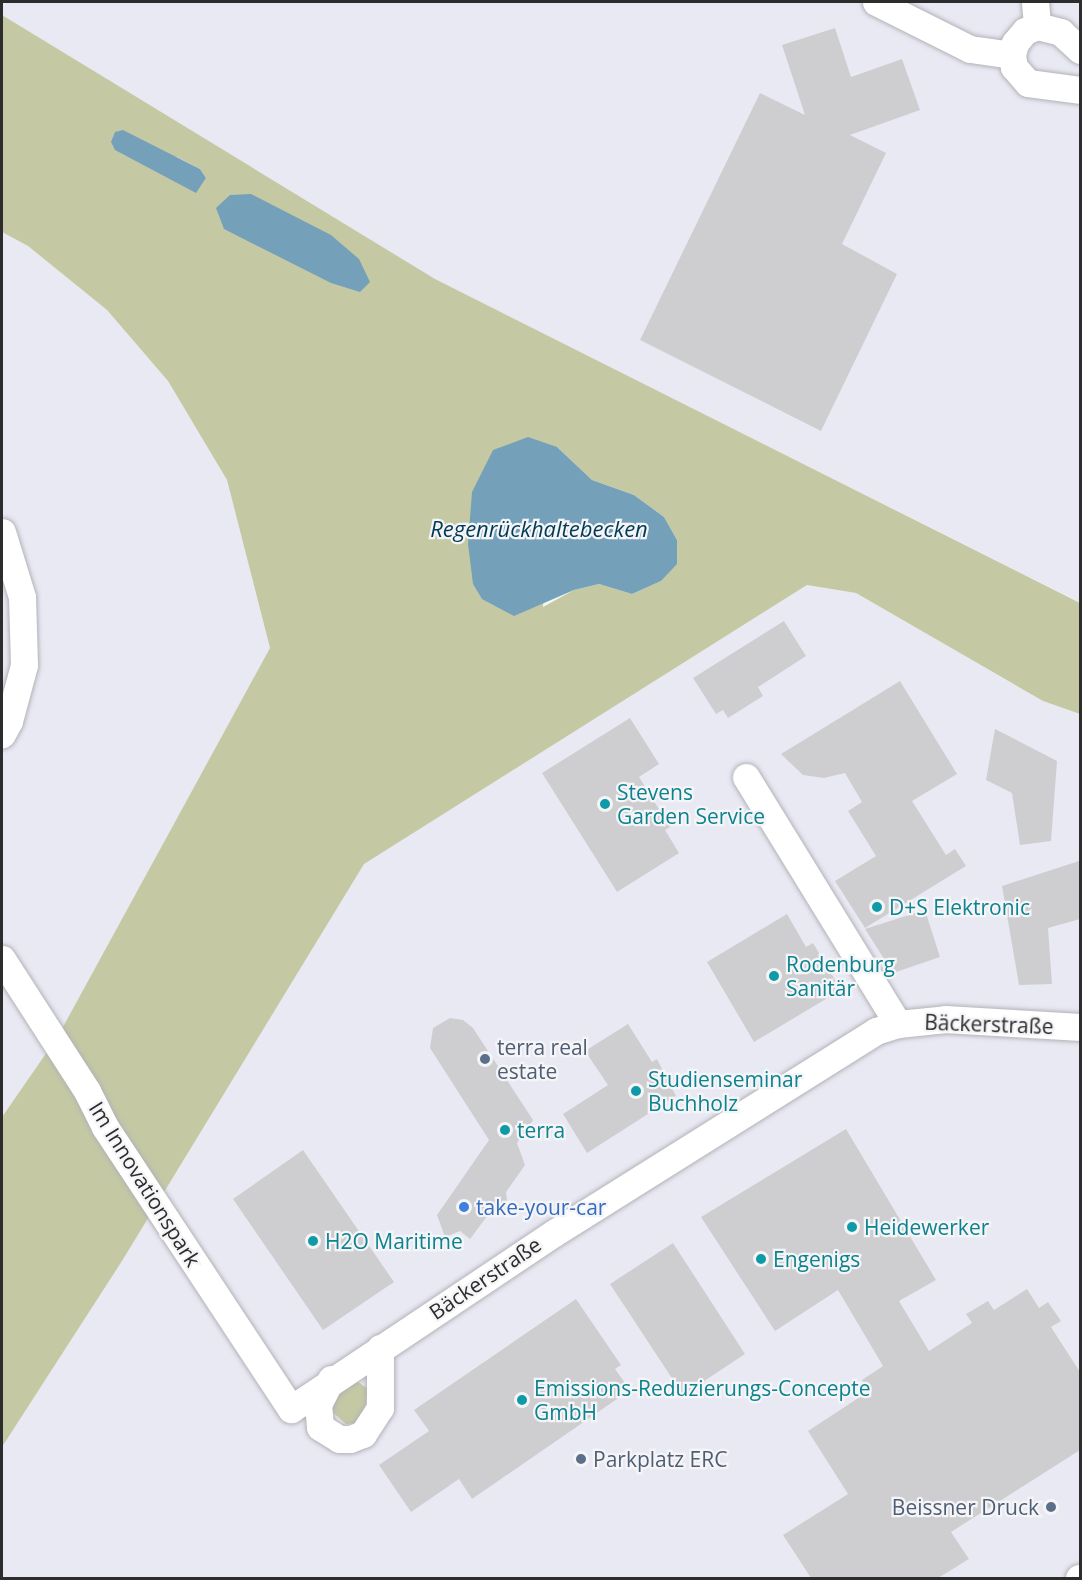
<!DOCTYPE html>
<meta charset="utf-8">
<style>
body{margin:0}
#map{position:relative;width:1082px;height:1580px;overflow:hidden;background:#f5f5f8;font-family:"Open Sans",sans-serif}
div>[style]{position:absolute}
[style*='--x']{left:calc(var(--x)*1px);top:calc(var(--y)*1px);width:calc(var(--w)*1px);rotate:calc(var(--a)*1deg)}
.built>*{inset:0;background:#e9e9f4}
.green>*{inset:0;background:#c4c9a4}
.water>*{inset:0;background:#75a0ba}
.building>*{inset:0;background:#ceced1}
.roads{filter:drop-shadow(0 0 2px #b3b2b6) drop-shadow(0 0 2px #b3b2b6)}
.minor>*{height:27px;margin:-13.5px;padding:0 13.5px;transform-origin:13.5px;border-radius:13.5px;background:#fff}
.dots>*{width:16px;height:16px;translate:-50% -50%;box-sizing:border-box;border:3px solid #f5f5f8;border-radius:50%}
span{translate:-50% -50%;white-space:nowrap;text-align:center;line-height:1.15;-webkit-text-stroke:4.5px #f5f5f8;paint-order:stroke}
.culture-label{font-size:21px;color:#0d838f}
.left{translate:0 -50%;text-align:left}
.street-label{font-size:21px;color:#2c2c2d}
.service-label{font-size:21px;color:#4e5e75}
.right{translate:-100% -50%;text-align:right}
.shop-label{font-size:21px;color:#366cbe}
.water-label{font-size:22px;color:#003a55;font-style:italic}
.frame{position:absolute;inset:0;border:3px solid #2c2c2d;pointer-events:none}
</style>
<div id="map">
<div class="built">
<div style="clip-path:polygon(2px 2px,1080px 2px,1079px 602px,434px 279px,2px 15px)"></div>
<div style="clip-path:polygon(2px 232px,28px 246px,107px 310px,168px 381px,227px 480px,270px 648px,58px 1036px,2px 1117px)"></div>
<div style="clip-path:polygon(807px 585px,856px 593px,1043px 701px,1080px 714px,1080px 1578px,2px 1578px,2px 1447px,122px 1261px,363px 864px)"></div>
</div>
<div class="green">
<div style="clip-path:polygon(evenodd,2px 15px,435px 279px,1080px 603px,1080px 714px,1043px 701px,856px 593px,807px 585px,364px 864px,122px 1261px,2px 1447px,2px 1117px,58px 1036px,270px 648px,227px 480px,168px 381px,107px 310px,28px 246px,2px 232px,2px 15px,177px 157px,200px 169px,206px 178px,196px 192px,142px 163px,177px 157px,2px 15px,557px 447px,592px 480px,634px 495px,664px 517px,677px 540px,661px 581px,632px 594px,599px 584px,574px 590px,543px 607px,557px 447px)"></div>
<div style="clip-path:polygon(358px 1382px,368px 1389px,364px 1414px,358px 1423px,346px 1424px,330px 1410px,332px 1398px,341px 1389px)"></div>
</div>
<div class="water">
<div style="clip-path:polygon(123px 130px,200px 169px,206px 178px,196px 193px,115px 150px,111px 142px,115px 132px)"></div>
<div style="clip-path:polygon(251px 194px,331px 235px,359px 259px,370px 282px,360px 292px,331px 283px,224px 229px,216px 208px,230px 195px)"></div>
<div style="clip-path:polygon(528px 437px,557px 447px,592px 480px,634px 495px,664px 517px,677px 540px,677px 564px,661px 581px,632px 594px,599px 584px,574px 590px,514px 616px,482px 599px,473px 584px,468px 544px,472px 492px,493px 450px)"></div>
</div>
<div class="building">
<div style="clip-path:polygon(835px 28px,851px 77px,902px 59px,920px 110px,850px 135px,886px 153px,842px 244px,897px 274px,821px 431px,640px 340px,760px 93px,805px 115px,782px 45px)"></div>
<div style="clip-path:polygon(784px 621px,806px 656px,758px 687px,763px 696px,728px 718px,723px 710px,716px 714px,693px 678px)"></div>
<div style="clip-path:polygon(900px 681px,957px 774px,912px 801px,946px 855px,955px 849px,966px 866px,865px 928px,835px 881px,876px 856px,848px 811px,862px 802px,845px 773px,824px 778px,803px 775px,781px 754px)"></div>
<div style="clip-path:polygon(630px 718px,659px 764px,639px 777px,670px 827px,665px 830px,679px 853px,617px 892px,542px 773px)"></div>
<div style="clip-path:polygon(995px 729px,1057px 761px,1051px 841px,1020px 845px,1012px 793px,986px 780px)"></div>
<div style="clip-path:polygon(1079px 861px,1080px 919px,1048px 928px,1052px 984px,1019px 985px,1002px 886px)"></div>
<div style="clip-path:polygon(925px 910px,940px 957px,893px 973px,865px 929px)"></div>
<div style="clip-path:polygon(787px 914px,806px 947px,813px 943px,841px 990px,754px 1042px,707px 962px)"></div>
<div style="clip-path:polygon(450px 1018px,463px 1020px,473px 1028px,533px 1120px,517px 1143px,525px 1165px,506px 1192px,508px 1207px,502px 1214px,488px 1215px,470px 1239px,460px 1231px,445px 1237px,437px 1215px,489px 1140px,430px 1048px,433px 1028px)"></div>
<div style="clip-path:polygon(628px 1024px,652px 1062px,657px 1059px,676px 1096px,587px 1153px,563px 1114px,608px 1085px,585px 1051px)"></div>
<div style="clip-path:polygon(846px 1129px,936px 1280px,899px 1301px,929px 1351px,972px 1323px,966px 1314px,988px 1301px,994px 1310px,1027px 1289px,1039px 1308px,1048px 1302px,1061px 1321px,1051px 1327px,1080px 1372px,1080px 1450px,951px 1532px,969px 1559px,938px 1578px,811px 1578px,783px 1535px,848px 1494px,808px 1431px,869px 1391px,862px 1380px,883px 1366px,838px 1290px,775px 1331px,701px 1217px)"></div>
<div style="clip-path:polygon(303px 1150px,394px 1282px,323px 1330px,233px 1199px)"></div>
<div style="clip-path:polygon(673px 1243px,745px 1354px,683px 1395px,610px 1284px)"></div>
<div style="clip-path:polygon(576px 1299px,621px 1365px,615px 1369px,630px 1390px,472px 1499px,459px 1479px,411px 1512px,379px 1465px,429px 1431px,414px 1410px)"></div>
</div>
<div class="roads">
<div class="minor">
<div style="--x:876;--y:2;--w:105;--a:26.6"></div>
<div style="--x:970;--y:49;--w:42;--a:8.1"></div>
<div style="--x:1035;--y:2;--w:24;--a:85"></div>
<div style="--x:1080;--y:50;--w:26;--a:-137"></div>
<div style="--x:1061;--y:32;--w:25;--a:-166"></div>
<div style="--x:1037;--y:26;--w:13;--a:157"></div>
<div style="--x:1025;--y:31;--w:16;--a:130"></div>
<div style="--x:1015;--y:43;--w:12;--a:104"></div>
<div style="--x:1012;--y:55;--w:12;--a:81"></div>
<div style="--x:1014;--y:67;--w:21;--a:49"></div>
<div style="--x:1028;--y:83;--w:52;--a:7.7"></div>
<div style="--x:2;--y:532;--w:68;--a:72.9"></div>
<div style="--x:22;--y:597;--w:68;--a:88.3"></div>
<div style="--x:24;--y:665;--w:58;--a:105"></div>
<div style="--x:9;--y:721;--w:15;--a:118"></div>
<div style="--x:746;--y:777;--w:290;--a:58.4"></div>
<div style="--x:2;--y:959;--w:157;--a:57.2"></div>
<div style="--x:87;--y:1091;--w:40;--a:63.4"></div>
<div style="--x:105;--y:1127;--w:338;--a:56.6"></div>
<div style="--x:291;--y:1409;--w:316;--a:-33.8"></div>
<div style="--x:554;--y:1233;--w:380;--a:-32.1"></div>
<div style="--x:876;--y:1031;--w:23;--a:-18"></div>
<div style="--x:898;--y:1024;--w:48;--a:-5.9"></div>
<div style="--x:946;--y:1019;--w:134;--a:3.4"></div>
<div style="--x:331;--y:1379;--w:28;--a:117"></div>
<div style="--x:318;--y:1404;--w:23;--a:85"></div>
<div style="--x:320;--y:1427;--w:22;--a:32"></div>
<div style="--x:339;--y:1439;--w:11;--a:0"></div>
<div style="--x:350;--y:1439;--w:14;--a:-21"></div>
<div style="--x:363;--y:1434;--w:31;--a:-57"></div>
<div style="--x:380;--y:1408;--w:60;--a:-90"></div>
<div style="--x:1079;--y:1578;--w:1;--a:0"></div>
</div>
</div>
<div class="dots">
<div style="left:605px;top:804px;background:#0f9aa8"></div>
<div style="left:877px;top:907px;background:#0f9aa8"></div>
<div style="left:774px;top:976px;background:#0f9aa8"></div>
<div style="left:485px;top:1059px;background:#5c6f8a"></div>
<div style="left:636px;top:1091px;background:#0f9aa8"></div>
<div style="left:505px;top:1130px;background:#0f9aa8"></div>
<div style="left:464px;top:1207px;background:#3f7fe0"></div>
<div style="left:852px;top:1227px;background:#0f9aa8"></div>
<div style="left:313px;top:1241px;background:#0f9aa8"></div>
<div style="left:761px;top:1259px;background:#0f9aa8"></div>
<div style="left:522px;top:1400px;background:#0f9aa8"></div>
<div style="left:581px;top:1459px;background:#5c6f8a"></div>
<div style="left:1051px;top:1507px;background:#5c6f8a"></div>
</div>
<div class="culture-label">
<span class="left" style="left:617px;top:804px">Stevens<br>Garden Service</span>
<span class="left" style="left:889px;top:907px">D+S Elektronic</span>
<span class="left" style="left:786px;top:976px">Rodenburg<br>Sanitär</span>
<span class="left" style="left:648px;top:1091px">Studienseminar<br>Buchholz</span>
<span class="left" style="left:517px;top:1130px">terra</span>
<span class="left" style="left:864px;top:1227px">Heidewerker</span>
<span class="left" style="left:325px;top:1241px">H2O Maritime</span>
<span class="left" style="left:773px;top:1259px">Engenigs</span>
<span class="left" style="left:534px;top:1400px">Emissions-Reduzierungs-Concepte<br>GmbH</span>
</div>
<div class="street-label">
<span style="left:989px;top:1024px;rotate:2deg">Bäckerstraße</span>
<span style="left:145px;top:1184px;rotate:58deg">Im Innovationspark</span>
<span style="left:485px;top:1278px;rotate:-34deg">Bäckerstraße</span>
</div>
<div class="service-label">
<span class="left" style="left:497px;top:1059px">terra real<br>estate</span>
<span class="left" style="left:593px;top:1459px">Parkplatz ERC</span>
<span class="right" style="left:1039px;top:1507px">Beissner Druck</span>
</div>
<div class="shop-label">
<span class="left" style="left:476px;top:1207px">take-your-car</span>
</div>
<div class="water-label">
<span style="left:539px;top:529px">Regenrückhaltebecken</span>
</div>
<div class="frame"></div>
</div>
